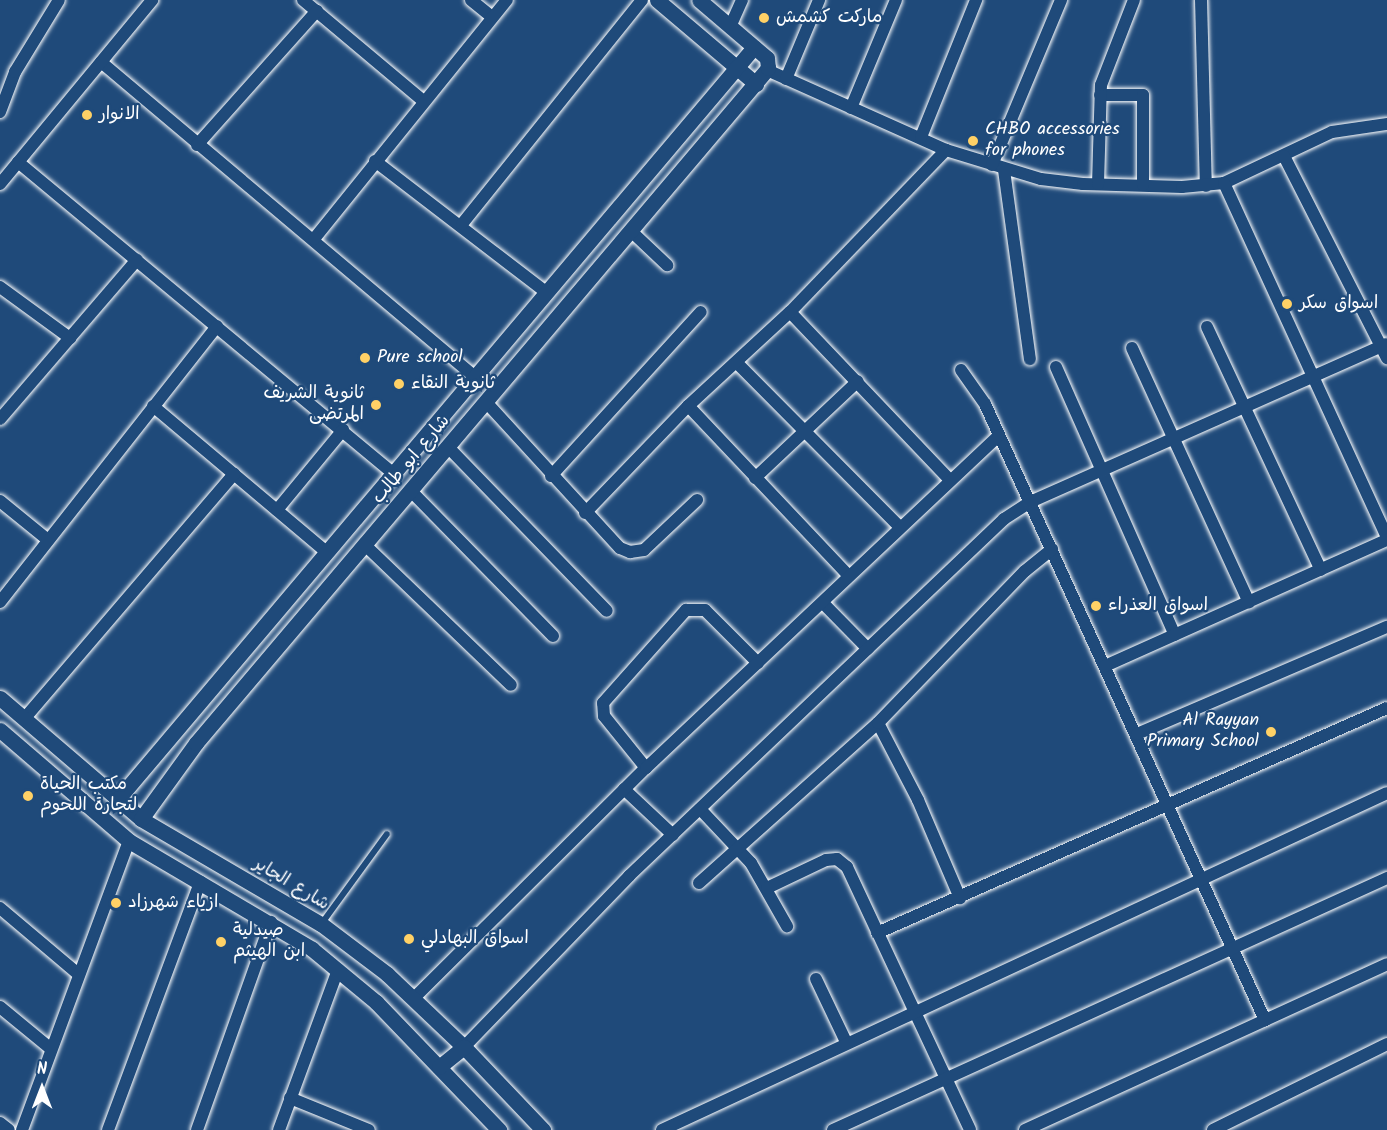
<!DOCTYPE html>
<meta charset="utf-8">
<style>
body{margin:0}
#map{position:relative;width:1387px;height:1130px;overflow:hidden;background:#1f4a7a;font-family:Kalam,"Playpen Sans Arabic",sans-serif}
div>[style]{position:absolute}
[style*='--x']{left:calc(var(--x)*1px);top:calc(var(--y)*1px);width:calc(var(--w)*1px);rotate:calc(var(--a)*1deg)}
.roads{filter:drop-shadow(0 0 2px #fff) drop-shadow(0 0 2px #fff)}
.service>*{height:6px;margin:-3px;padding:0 3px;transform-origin:3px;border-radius:3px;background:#1f4a7a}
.minor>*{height:12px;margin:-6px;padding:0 6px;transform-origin:6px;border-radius:6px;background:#1f4a7a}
.tertiary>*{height:15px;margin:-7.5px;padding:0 7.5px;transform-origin:7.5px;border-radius:7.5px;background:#1f4a7a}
.dots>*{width:16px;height:16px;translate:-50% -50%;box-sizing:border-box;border:3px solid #1f4a7a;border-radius:50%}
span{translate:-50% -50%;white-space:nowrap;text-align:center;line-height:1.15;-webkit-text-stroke:4.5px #1f4a7a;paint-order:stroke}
.poi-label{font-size:18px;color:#fff}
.left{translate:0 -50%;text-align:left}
.right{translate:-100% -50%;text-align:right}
.street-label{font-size:18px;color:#fff}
.north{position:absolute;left:12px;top:1058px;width:60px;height:60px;-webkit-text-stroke:4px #1f4a7a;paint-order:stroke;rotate:0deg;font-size:16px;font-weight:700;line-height:24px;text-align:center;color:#fff}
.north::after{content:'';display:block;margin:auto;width:21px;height:27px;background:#fff;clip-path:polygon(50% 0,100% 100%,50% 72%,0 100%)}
</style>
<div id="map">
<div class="roads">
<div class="service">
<div style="--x:322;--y:923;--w:110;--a:-53.9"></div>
</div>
<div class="minor">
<div style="--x:303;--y:0;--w:155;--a:40"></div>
<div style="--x:471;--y:0;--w:27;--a:39"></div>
<div style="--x:1201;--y:0;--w:186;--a:88.5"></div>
<div style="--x:730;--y:27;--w:30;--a:-66"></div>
<div style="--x:101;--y:62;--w:488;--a:40.1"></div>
<div style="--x:767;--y:70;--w:196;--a:24.1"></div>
<div style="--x:946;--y:150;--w:99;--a:17"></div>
<div style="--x:1041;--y:179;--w:42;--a:6.8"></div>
<div style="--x:1083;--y:184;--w:99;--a:1.7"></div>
<div style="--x:1182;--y:187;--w:42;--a:-5.4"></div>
<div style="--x:1224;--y:183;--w:119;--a:-25.3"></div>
<div style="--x:1332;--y:132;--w:56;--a:-8.3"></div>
<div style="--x:786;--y:79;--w:86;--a:-67.3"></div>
<div style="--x:1100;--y:95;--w:43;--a:0"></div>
<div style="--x:1143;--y:95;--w:90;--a:90"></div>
<div style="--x:851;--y:108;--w:117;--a:-67.4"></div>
<div style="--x:0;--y:112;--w:43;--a:-69.4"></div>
<div style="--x:15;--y:72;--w:84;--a:-58.6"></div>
<div style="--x:921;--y:137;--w:148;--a:-68.1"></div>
<div style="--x:197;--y:145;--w:180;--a:-48.2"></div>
<div style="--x:1284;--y:156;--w:227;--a:63"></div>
<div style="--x:375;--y:161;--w:210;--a:37.5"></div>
<div style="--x:18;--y:162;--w:486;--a:39.7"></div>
<div style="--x:992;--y:165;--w:179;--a:-67.3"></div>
<div style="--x:1004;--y:170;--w:191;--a:82.2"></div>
<div style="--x:1224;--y:183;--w:390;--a:65.3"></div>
<div style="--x:0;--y:184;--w:239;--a:-50.4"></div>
<div style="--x:1098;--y:184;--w:99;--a:-88.3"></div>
<div style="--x:1101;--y:85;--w:91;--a:-68.8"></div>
<div style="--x:462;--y:224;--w:287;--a:-51.2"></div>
<div style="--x:631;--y:231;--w:50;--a:43.4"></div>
<div style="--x:314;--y:239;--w:307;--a:-51.1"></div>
<div style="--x:0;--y:287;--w:87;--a:36.1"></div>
<div style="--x:790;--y:312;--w:231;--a:46.4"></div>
<div style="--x:1207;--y:327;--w:268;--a:64.9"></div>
<div style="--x:1132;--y:348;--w:280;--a:65.3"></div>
<div style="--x:737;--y:363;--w:231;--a:45.2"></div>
<div style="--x:1056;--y:367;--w:293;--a:66.1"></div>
<div style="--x:961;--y:370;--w:42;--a:54.8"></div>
<div style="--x:985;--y:404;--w:677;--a:65.56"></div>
<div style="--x:486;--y:402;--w:198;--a:47.5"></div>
<div style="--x:620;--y:548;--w:11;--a:22"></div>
<div style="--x:630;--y:552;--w:14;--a:-8"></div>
<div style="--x:644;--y:550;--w:73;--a:-43.3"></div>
<div style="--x:153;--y:406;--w:225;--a:40.1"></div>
<div style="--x:0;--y:419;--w:210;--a:-49.3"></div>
<div style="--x:448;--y:447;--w:228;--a:45.9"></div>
<div style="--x:551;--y:476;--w:222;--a:-47.6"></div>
<div style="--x:755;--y:478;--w:141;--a:-43.3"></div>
<div style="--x:411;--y:491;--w:203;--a:45.6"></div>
<div style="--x:0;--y:501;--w:62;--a:39.1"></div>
<div style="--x:277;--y:510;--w:104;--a:-50.5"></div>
<div style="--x:585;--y:513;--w:149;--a:-46.1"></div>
<div style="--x:365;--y:545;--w:202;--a:43.8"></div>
<div style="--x:849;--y:576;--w:234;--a:-133.4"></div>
<div style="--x:688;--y:406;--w:139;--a:-42.7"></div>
<div style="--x:790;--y:312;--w:225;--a:-46.1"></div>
<div style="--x:0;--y:602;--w:351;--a:-51.8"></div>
<div style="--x:823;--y:603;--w:64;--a:45.6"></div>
<div style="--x:1105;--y:666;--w:309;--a:-24.1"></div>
<div style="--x:24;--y:719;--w:323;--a:-49.4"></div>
<div style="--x:878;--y:723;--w:87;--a:62.5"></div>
<div style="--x:918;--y:800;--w:107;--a:66.8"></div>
<div style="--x:1137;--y:734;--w:272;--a:-23.2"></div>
<div style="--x:646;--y:768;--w:67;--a:-128.9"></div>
<div style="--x:604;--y:716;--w:13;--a:-94"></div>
<div style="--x:603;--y:703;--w:125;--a:-48.3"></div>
<div style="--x:686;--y:610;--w:19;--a:0"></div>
<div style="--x:705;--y:610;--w:75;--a:45"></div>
<div style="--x:624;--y:789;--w:67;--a:43.2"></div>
<div style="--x:700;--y:809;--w:74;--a:46.6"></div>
<div style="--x:751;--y:863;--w:73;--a:60.3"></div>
<div style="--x:699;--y:883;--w:240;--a:-41.8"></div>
<div style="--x:878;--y:723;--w:211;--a:-46"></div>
<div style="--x:1025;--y:571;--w:35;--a:-39"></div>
<div style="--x:767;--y:888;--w:65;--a:-25.4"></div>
<div style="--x:826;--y:860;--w:11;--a:-5"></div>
<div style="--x:837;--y:859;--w:13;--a:39"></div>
<div style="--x:847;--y:867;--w:290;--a:64.9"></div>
<div style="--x:0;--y:908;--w:101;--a:40.2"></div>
<div style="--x:877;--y:933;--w:557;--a:-23.81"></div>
<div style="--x:816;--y:979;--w:70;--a:64.5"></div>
<div style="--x:414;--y:998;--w:327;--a:-44.8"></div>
<div style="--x:646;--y:768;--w:485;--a:-43.3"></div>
<div style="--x:0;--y:1007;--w:66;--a:39.5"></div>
<div style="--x:464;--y:1047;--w:238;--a:-46"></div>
<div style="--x:629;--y:876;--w:518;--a:-43.59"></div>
<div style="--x:1004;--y:519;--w:31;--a:-33"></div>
<div style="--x:1030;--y:502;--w:390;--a:-23.9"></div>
<div style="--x:290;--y:1098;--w:85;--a:22.1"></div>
<div style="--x:0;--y:1123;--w:11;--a:38"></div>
<div style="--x:22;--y:1130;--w:308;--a:-69.7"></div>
<div style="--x:108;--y:1130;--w:265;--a:-69.6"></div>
<div style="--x:197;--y:1130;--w:221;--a:-70.4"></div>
<div style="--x:279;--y:1130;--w:171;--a:-69.8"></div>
<div style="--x:662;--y:1130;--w:799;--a:-24.93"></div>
<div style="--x:833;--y:1130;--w:609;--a:-24.46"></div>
<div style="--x:1025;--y:1130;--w:398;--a:-24.6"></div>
<div style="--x:1213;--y:1130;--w:194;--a:-26.3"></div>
</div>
<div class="tertiary">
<div style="--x:657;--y:0;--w:130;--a:40.3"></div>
<div style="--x:0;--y:698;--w:186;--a:40.6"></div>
<div style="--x:141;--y:819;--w:208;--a:30.3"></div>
<div style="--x:321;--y:924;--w:83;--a:37.1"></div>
<div style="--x:387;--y:974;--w:106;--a:43.5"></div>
<div style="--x:464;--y:1047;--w:115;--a:46.4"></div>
<div style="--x:0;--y:730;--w:170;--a:40.7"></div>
<div style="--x:129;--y:841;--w:212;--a:30.5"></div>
<div style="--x:312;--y:949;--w:83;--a:39.6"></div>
<div style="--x:376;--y:1002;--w:178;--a:46.1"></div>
<div style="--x:117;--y:800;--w:986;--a:-49.77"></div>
<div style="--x:141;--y:819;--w:94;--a:-54.1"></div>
<div style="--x:196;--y:743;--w:885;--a:-49.72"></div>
<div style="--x:768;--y:68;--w:10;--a:-96"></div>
<div style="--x:767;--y:58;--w:89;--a:-139.5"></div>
<div style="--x:439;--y:1067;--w:32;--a:-39"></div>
</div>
</div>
<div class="dots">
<div style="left:764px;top:18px;background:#ffd166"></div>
<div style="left:87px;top:115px;background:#ffd166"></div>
<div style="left:973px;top:141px;background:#ffd166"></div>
<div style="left:1287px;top:304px;background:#ffd166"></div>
<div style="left:365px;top:358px;background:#ffd166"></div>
<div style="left:399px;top:384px;background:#ffd166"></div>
<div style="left:376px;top:405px;background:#ffd166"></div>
<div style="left:1096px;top:606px;background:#ffd166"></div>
<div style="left:1271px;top:732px;background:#ffd166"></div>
<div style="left:28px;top:796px;background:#ffd166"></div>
<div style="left:116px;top:903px;background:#ffd166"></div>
<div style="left:409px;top:939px;background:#ffd166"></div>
<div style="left:221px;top:942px;background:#ffd166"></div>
</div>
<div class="poi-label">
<span class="left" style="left:776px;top:18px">ماركت كشمش</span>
<span class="left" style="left:99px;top:115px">الانوار</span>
<span class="left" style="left:985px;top:141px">CHBO accessories<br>for phones</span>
<span class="left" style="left:1299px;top:304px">اسواق سكر</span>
<span class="left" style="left:377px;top:358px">Pure school</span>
<span class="left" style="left:411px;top:384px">ثانوية النقاء</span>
<span class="right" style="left:364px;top:405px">ثانوية الشريف<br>المرتضى</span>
<span class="left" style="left:1108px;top:606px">اسواق العذراء</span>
<span class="right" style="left:1259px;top:732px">Al Rayyan<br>Primary School</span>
<span class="left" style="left:40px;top:796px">مكتب الحياة<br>لتجارة اللحوم</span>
<span class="left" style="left:128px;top:903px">ازياء شهرزاد</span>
<span class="left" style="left:233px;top:942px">صيدلية<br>ابن الهيثم</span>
<span class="left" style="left:421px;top:939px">اسواق البهادلي</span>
</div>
<div class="street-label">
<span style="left:412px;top:460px;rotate:-50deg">شارع ابو طالب</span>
<span style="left:291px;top:885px;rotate:31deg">شارع الجاير</span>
</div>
<div class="north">N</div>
</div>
